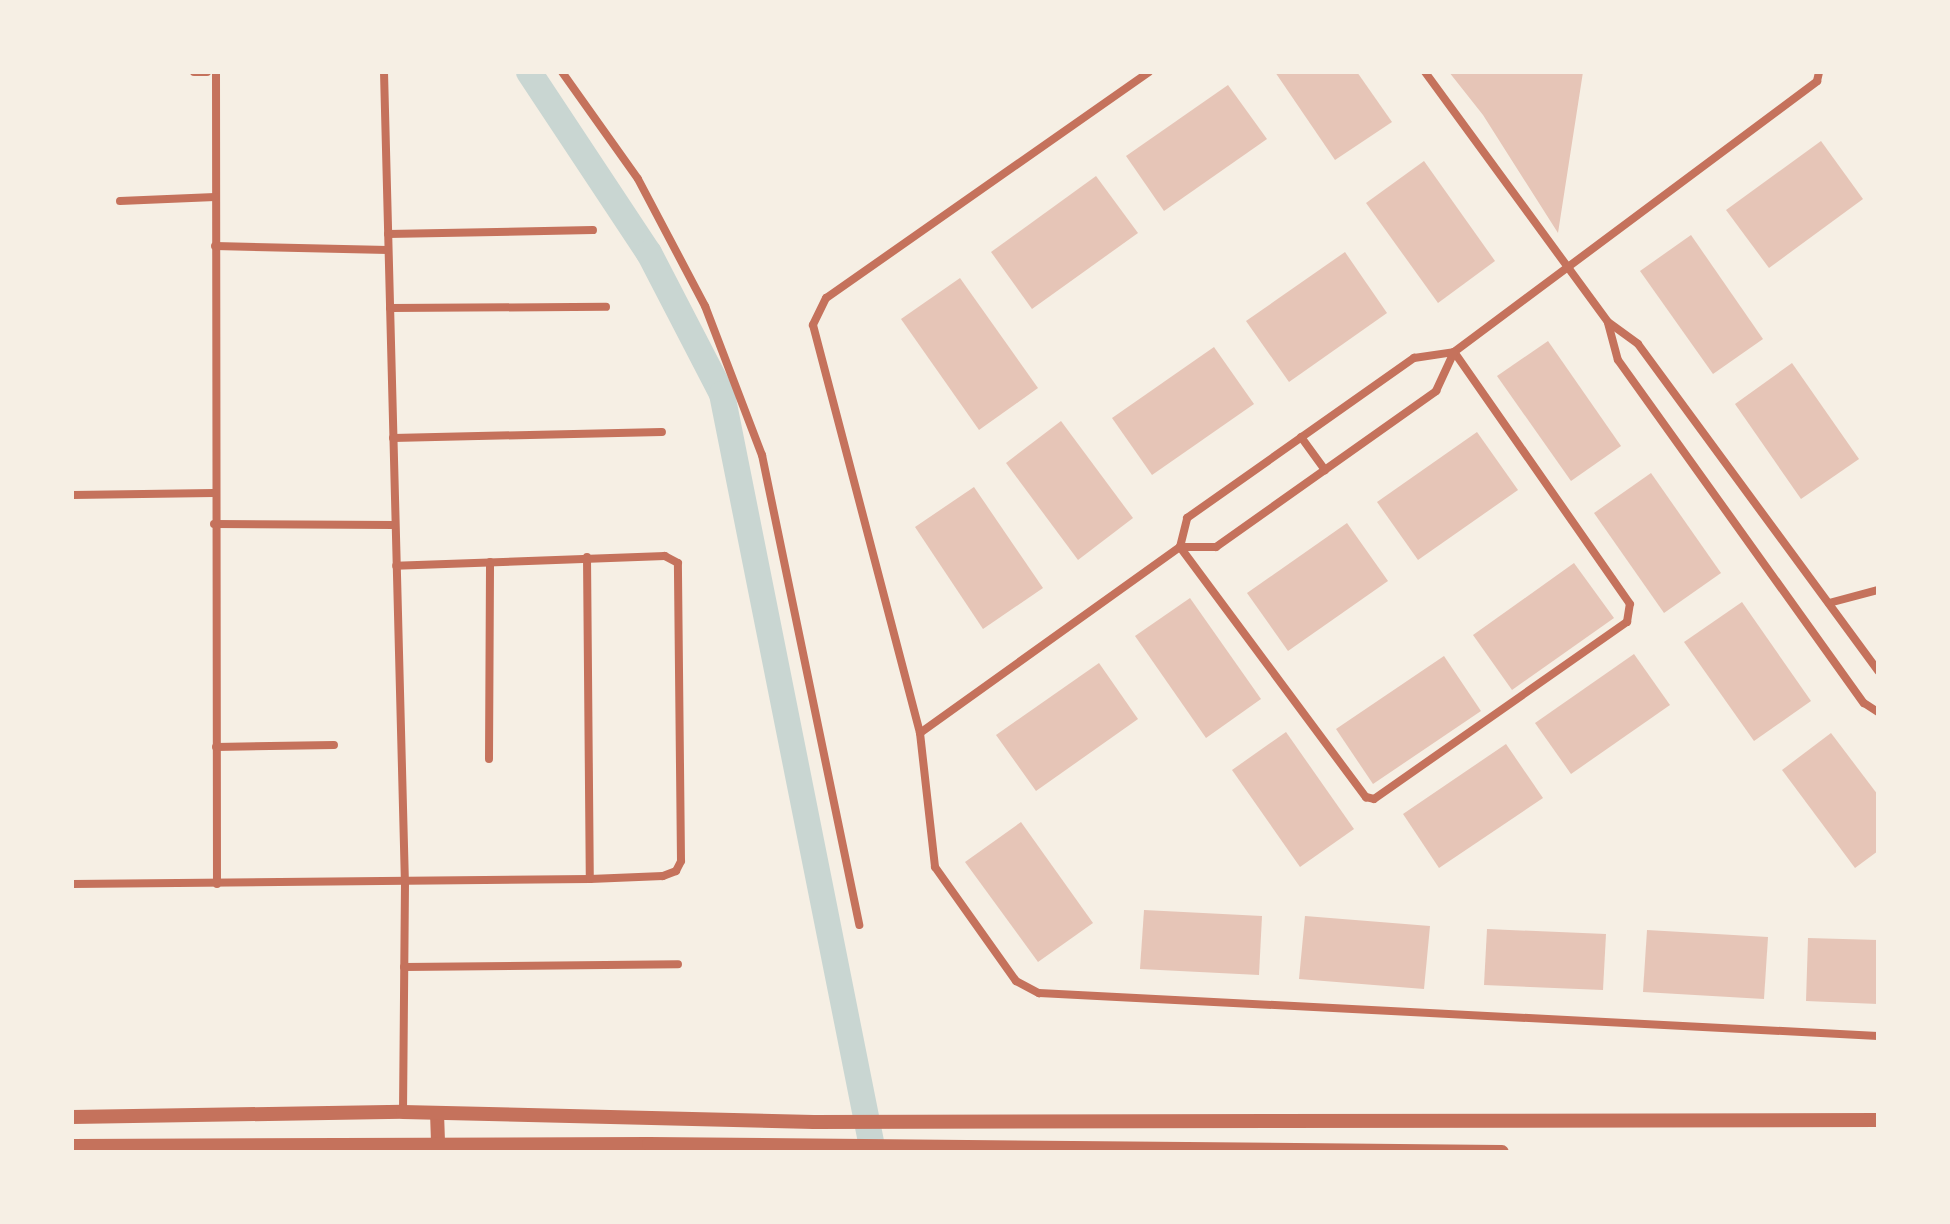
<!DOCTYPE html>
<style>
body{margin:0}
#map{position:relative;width:1950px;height:1224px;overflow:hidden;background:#f6efe4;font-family:"Archivo Narrow",sans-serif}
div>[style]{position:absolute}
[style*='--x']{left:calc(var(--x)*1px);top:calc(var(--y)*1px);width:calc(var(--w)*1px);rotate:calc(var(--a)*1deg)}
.canal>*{height:26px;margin:-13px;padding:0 13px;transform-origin:13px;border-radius:13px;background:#c9d6d2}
.building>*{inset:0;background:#e6c5b7}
.minor>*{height:8px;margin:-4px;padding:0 4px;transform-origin:4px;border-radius:4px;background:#c5725c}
.tertiary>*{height:14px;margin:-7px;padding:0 7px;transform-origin:7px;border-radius:7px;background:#c5725c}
span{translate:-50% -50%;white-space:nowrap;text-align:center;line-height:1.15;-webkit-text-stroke:6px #f6efe4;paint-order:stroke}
.frame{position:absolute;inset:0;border:74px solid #f6efe4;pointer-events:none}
</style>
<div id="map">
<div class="canal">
<div style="--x:529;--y:72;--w:217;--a:56.5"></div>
<div style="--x:649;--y:253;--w:159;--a:62.6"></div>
<div style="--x:722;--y:394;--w:773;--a:78.73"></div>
</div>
<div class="building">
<div style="clip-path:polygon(1275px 72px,1357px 72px,1392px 122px,1335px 160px)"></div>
<div style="clip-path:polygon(1449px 72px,1583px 72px,1558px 233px,1483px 115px)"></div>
<div style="clip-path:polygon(1228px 85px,1267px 139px,1164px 211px,1126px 156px)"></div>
<div style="clip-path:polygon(1821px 141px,1863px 199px,1769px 268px,1726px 210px)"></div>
<div style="clip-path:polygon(1424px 161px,1495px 261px,1438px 303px,1366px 203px)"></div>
<div style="clip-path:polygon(1096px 176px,1138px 233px,1032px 309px,991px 252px)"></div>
<div style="clip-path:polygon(1691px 235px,1763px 339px,1713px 374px,1640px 271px)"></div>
<div style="clip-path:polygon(1345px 252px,1387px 313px,1289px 382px,1246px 321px)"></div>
<div style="clip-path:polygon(960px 278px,1038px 388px,979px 430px,901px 319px)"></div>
<div style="clip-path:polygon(1548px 341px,1621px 446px,1571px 481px,1497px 376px)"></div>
<div style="clip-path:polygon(1214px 347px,1254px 404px,1152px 475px,1112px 418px)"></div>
<div style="clip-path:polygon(1792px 363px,1859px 459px,1801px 499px,1735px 404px)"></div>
<div style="clip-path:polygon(1061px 421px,1133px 518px,1078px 560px,1006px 463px)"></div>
<div style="clip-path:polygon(1477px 432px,1518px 490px,1418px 560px,1377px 502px)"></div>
<div style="clip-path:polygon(1651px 473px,1721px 573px,1664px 613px,1594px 513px)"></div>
<div style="clip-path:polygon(974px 487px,1043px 588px,983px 629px,915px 527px)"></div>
<div style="clip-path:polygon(1347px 523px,1388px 581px,1288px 651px,1247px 593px)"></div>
<div style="clip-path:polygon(1574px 563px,1614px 618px,1512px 690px,1473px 635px)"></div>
<div style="clip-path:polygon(1190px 598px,1261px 699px,1206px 738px,1135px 636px)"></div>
<div style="clip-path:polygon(1742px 602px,1811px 701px,1754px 741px,1684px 642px)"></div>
<div style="clip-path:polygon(1634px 654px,1670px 705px,1571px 774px,1535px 723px)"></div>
<div style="clip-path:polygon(1444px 656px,1481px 711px,1373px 784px,1336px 729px)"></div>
<div style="clip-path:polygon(1099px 663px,1138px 719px,1036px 791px,996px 735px)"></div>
<div style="clip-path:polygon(1286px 732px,1354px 829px,1300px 867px,1232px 770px)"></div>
<div style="clip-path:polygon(1831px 733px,1878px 795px,1878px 851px,1855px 868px,1782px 770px)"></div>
<div style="clip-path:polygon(1506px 744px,1543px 798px,1439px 868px,1403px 814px)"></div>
<div style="clip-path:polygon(1021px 822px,1093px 923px,1038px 962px,965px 862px)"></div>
<div style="clip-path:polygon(1144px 910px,1262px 916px,1259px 975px,1140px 969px)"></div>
<div style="clip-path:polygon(1305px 916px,1430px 926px,1424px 989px,1299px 979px)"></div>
<div style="clip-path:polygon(1487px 929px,1606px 934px,1603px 990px,1484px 985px)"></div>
<div style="clip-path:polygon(1647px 930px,1768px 937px,1764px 999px,1643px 992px)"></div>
<div style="clip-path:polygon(1808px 938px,1878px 940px,1878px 1004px,1806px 1001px)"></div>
</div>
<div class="minor">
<div style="--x:194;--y:72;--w:13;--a:0"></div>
<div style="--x:216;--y:72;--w:812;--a:89.93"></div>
<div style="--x:384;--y:72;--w:811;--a:88.52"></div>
<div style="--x:405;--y:883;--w:229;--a:90.5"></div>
<div style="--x:562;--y:72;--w:131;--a:54.6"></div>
<div style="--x:638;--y:179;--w:144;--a:62.2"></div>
<div style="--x:705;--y:306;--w:160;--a:69.1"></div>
<div style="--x:762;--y:455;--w:480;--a:78.3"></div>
<div style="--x:1149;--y:72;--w:394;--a:145"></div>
<div style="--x:826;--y:298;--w:30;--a:116"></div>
<div style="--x:813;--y:325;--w:422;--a:75.3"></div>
<div style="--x:920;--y:733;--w:135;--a:83.6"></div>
<div style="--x:935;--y:867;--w:140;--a:54.6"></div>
<div style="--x:1016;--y:981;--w:26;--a:28"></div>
<div style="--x:1039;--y:993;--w:840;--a:2.93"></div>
<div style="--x:1425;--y:72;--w:310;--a:53.8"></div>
<div style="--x:1608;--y:322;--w:37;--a:36"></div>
<div style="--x:1638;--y:344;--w:406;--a:53.7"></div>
<div style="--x:120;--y:201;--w:95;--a:-2.4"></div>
<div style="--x:388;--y:234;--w:205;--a:-1.1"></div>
<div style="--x:215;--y:246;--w:173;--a:1.3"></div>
<div style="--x:390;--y:308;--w:216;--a:-0.3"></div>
<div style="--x:1608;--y:323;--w:38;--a:75"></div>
<div style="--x:1618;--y:360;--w:422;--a:54.4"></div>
<div style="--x:1864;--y:703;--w:17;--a:33"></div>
<div style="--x:1301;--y:437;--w:41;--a:54"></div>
<div style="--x:393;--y:438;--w:269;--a:-1.3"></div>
<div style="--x:72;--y:495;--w:142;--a:-0.8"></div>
<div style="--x:214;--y:524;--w:181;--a:0.3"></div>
<div style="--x:1180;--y:547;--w:312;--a:53.4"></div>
<div style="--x:1366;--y:797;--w:8;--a:14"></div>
<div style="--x:1374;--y:799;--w:309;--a:-35"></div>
<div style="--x:1627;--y:622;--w:18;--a:-81"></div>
<div style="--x:1630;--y:604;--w:307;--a:-124.9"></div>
<div style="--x:1180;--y:547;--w:30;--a:-76"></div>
<div style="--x:1187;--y:518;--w:278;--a:-35.2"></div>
<div style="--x:1414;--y:358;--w:40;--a:-8.5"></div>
<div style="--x:1454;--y:352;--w:453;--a:-36.7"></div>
<div style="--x:1817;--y:81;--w:9;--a:-77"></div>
<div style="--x:587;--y:557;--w:322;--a:89.5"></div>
<div style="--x:1829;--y:603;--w:51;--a:-14.9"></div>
<div style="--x:920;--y:733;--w:320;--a:-35.6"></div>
<div style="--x:1180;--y:547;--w:36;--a:0"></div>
<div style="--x:1216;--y:547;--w:270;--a:-35.3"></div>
<div style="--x:1436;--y:391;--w:43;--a:-65.2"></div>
<div style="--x:216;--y:747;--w:118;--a:-1"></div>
<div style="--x:489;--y:759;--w:197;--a:-89.7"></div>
<div style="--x:72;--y:884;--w:518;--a:-0.55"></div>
<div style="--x:590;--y:879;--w:73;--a:-2.4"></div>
<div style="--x:663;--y:876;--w:14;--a:-21"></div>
<div style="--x:676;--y:871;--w:11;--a:-63"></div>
<div style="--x:681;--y:861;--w:298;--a:-90.6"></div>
<div style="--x:678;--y:563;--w:15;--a:-152"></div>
<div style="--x:665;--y:556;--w:269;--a:177.9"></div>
<div style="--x:404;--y:967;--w:274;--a:-0.6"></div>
</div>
<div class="tertiary">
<div style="--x:437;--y:1113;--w:31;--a:88"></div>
<div style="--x:72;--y:1117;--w:331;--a:-0.9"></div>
<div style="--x:403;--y:1112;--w:411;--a:1.4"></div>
<div style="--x:814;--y:1122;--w:1064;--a:-0.11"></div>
<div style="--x:72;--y:1146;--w:577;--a:-0.2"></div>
<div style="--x:649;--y:1144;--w:853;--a:0.54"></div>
</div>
<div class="frame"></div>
</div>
